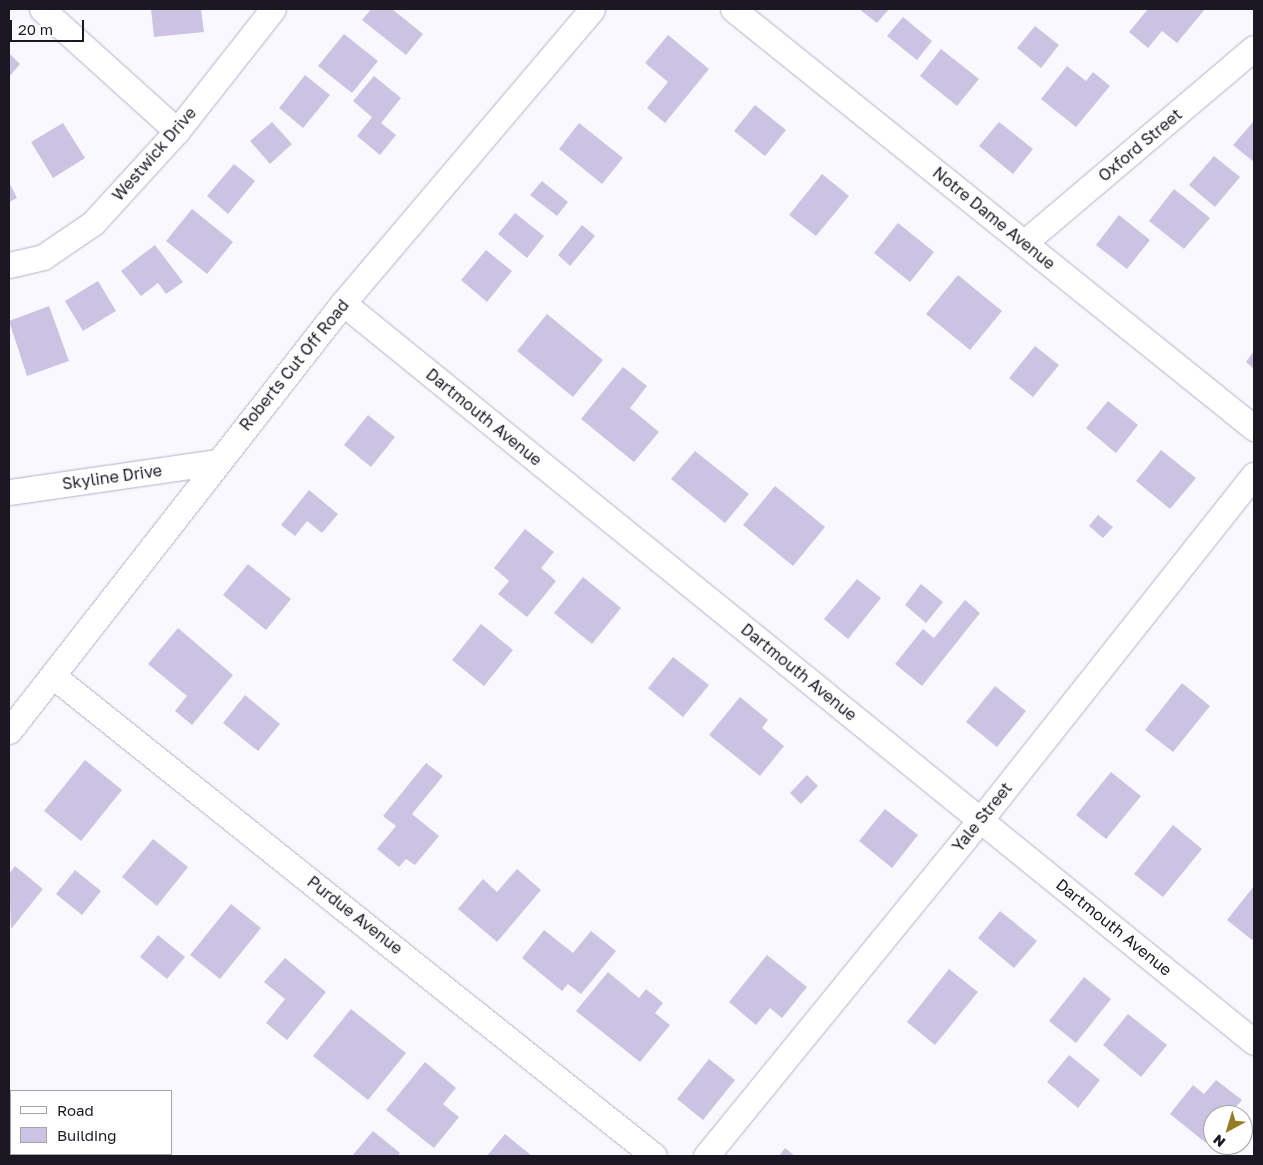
<!DOCTYPE html>
<style>
body{margin:0}
#map{position:relative;width:1263px;height:1165px;overflow:hidden;background:#faf8ff;font-family:"Golos Text",sans-serif}
div>[style]{position:absolute}
[style*='--x']{left:calc(var(--x)*1px);top:calc(var(--y)*1px);width:calc(var(--w)*1px);rotate:calc(var(--a)*1deg)}
.building>*{inset:0;background:#ccc3e2}
.roads{filter:drop-shadow(0 0 1px #b7aecc) drop-shadow(0 0 1px #b7aecc)}
.minor>*{height:25px;margin:-12.5px;padding:0 12.5px;transform-origin:12.5px;border-radius:12.5px;background:#fff}
span{translate:-50% -50%;white-space:nowrap;text-align:center;line-height:1.15;-webkit-text-stroke:4px #fff;paint-order:stroke}
.street-label{font-size:16px;color:#1c1823}
.frame{position:absolute;inset:0;border:10px solid #1c1823;pointer-events:none}
.legend{position:absolute;left:10px;top:1090px;width:162px;height:65px;box-sizing:border-box;background:#fff;border:1px solid #a4a3a7;margin:0;padding:6px 9px;list-style:none;font-size:15px;color:#1c1823}
.legend li{display:flex;align-items:center;gap:10px;height:25px}
.legend b{width:25px;border:1px solid #a4a3a7}
.north{position:absolute;left:1203px;top:1105px;width:50px;height:50px;box-sizing:border-box;background:#fff;border:1px solid #a4a3a7;border-radius:50%;rotate:219deg;font-size:14px;font-weight:700;line-height:20px;text-align:center;color:#1c1823}
.north::after{content:'';display:block;margin:auto;width:18px;height:22px;background:#987a23;clip-path:polygon(50% 0,100% 100%,50% 72%,0 100%)}
.scale{position:absolute;left:10px;top:20px;width:74px;height:22px;box-sizing:border-box;border:2px solid #1c1823;border-top:0;padding-left:6px;font-size:15px;line-height:18px;white-space:nowrap;color:#1c1823;-webkit-text-stroke:4px #fff;paint-order:stroke}
</style>
<div id="map">
<div class="building">
<div style="clip-path:polygon(151px 9px,201px 9px,204px 32px,154px 37px)"></div>
<div style="clip-path:polygon(371px 9px,392px 9px,423px 34px,406px 55px,362px 20px)"></div>
<div style="clip-path:polygon(859px 9px,889px 9px,877px 23px)"></div>
<div style="clip-path:polygon(1148px 9px,1205px 9px,1177px 43px,1162px 31px,1148px 48px,1129px 32px)"></div>
<div style="clip-path:polygon(903px 17px,932px 41px,917px 60px,887px 36px)"></div>
<div style="clip-path:polygon(1035px 26px,1059px 45px,1041px 68px,1017px 48px)"></div>
<div style="clip-path:polygon(344px 34px,378px 61px,352px 93px,318px 66px)"></div>
<div style="clip-path:polygon(668px 35px,709px 69px,665px 123px,647px 108px,668px 82px,645px 63px)"></div>
<div style="clip-path:polygon(941px 49px,979px 79px,957px 106px,920px 76px)"></div>
<div style="clip-path:polygon(9px 53px,20px 64px,9px 77px)"></div>
<div style="clip-path:polygon(1067px 66px,1086px 81px,1093px 72px,1110px 86px,1076px 127px,1041px 99px)"></div>
<div style="clip-path:polygon(305px 75px,330px 95px,303px 128px,279px 108px)"></div>
<div style="clip-path:polygon(374px 76px,401px 98px,381px 123px,396px 135px,380px 155px,357px 136px,372px 117px,353px 101px)"></div>
<div style="clip-path:polygon(755px 105px,786px 130px,765px 156px,734px 131px)"></div>
<div style="clip-path:polygon(1254px 121px,1254px 162px,1233px 145px)"></div>
<div style="clip-path:polygon(272px 122px,292px 144px,270px 164px,250px 141px)"></div>
<div style="clip-path:polygon(999px 122px,1033px 149px,1013px 174px,979px 146px)"></div>
<div style="clip-path:polygon(63px 123px,85px 158px,53px 178px,31px 142px)"></div>
<div style="clip-path:polygon(579px 123px,623px 158px,602px 184px,559px 149px)"></div>
<div style="clip-path:polygon(1214px 156px,1240px 177px,1215px 207px,1189px 185px)"></div>
<div style="clip-path:polygon(234px 164px,255px 181px,228px 214px,207px 196px)"></div>
<div style="clip-path:polygon(822px 174px,849px 196px,816px 236px,789px 215px)"></div>
<div style="clip-path:polygon(542px 181px,568px 202px,557px 216px,530px 195px)"></div>
<div style="clip-path:polygon(9px 182px,17px 198px,9px 202px)"></div>
<div style="clip-path:polygon(1174px 189px,1210px 218px,1184px 249px,1149px 221px)"></div>
<div style="clip-path:polygon(192px 209px,233px 242px,207px 274px,166px 241px)"></div>
<div style="clip-path:polygon(515px 213px,544px 236px,527px 258px,498px 234px)"></div>
<div style="clip-path:polygon(1119px 215px,1150px 240px,1127px 269px,1096px 245px)"></div>
<div style="clip-path:polygon(898px 223px,934px 252px,910px 282px,874px 253px)"></div>
<div style="clip-path:polygon(582px 225px,595px 236px,570px 266px,558px 255px)"></div>
<div style="clip-path:polygon(155px 245px,183px 282px,166px 294px,158px 283px,141px 296px,121px 271px)"></div>
<div style="clip-path:polygon(486px 250px,512px 271px,487px 302px,461px 280px)"></div>
<div style="clip-path:polygon(958px 275px,1002px 311px,970px 350px,926px 314px)"></div>
<div style="clip-path:polygon(98px 281px,116px 311px,83px 331px,65px 301px)"></div>
<div style="clip-path:polygon(49px 306px,69px 361px,27px 376px,9px 321px)"></div>
<div style="clip-path:polygon(547px 314px,603px 360px,573px 397px,517px 351px)"></div>
<div style="clip-path:polygon(1035px 346px,1059px 365px,1033px 397px,1009px 378px)"></div>
<div style="clip-path:polygon(1254px 351px,1254px 369px,1246px 362px)"></div>
<div style="clip-path:polygon(623px 367px,647px 386px,630px 408px,659px 432px,634px 462px,581px 419px)"></div>
<div style="clip-path:polygon(1108px 401px,1138px 425px,1116px 453px,1086px 428px)"></div>
<div style="clip-path:polygon(368px 415px,395px 437px,371px 467px,344px 445px)"></div>
<div style="clip-path:polygon(1161px 450px,1196px 478px,1170px 509px,1136px 481px)"></div>
<div style="clip-path:polygon(695px 451px,749px 494px,725px 523px,671px 479px)"></div>
<div style="clip-path:polygon(775px 486px,825px 527px,793px 566px,743px 525px)"></div>
<div style="clip-path:polygon(309px 490px,338px 514px,322px 533px,307px 521px,295px 536px,281px 525px)"></div>
<div style="clip-path:polygon(1098px 515px,1113px 527px,1103px 538px,1089px 526px)"></div>
<div style="clip-path:polygon(525px 529px,554px 552px,541px 568px,556px 581px,527px 617px,498px 594px,509px 581px,494px 568px)"></div>
<div style="clip-path:polygon(248px 564px,291px 599px,266px 630px,223px 595px)"></div>
<div style="clip-path:polygon(583px 577px,621px 608px,592px 644px,554px 613px)"></div>
<div style="clip-path:polygon(857px 579px,881px 598px,848px 639px,824px 619px)"></div>
<div style="clip-path:polygon(921px 584px,943px 602px,926px 623px,905px 605px)"></div>
<div style="clip-path:polygon(965px 600px,980px 613px,922px 686px,895px 664px,923px 629px,934px 638px)"></div>
<div style="clip-path:polygon(481px 624px,513px 650px,484px 686px,452px 660px)"></div>
<div style="clip-path:polygon(178px 628px,233px 675px,192px 725px,175px 711px,187px 696px,148px 664px)"></div>
<div style="clip-path:polygon(673px 657px,709px 685px,683px 717px,648px 688px)"></div>
<div style="clip-path:polygon(1182px 683px,1210px 706px,1173px 752px,1145px 730px)"></div>
<div style="clip-path:polygon(995px 686px,1026px 711px,997px 747px,966px 722px)"></div>
<div style="clip-path:polygon(245px 695px,280px 724px,258px 751px,223px 723px)"></div>
<div style="clip-path:polygon(740px 697px,768px 720px,762px 728px,784px 746px,760px 776px,709px 735px)"></div>
<div style="clip-path:polygon(85px 760px,122px 790px,81px 841px,44px 811px)"></div>
<div style="clip-path:polygon(426px 763px,443px 776px,412px 814px,439px 836px,415px 865px,406px 859px,399px 867px,377px 849px,396px 826px,383px 816px)"></div>
<div style="clip-path:polygon(1111px 772px,1141px 796px,1106px 839px,1076px 815px)"></div>
<div style="clip-path:polygon(807px 775px,818px 786px,801px 804px,790px 793px)"></div>
<div style="clip-path:polygon(885px 809px,918px 835px,892px 868px,859px 841px)"></div>
<div style="clip-path:polygon(1173px 825px,1202px 849px,1163px 897px,1134px 874px)"></div>
<div style="clip-path:polygon(153px 839px,188px 867px,157px 906px,122px 877px)"></div>
<div style="clip-path:polygon(15px 866px,43px 889px,11px 929px,9px 874px)"></div>
<div style="clip-path:polygon(517px 869px,541px 890px,497px 942px,458px 909px,483px 879px,497px 892px)"></div>
<div style="clip-path:polygon(75px 870px,101px 891px,82px 915px,56px 894px)"></div>
<div style="clip-path:polygon(1254px 886px,1254px 937px,1252px 940px,1227px 920px)"></div>
<div style="clip-path:polygon(231px 904px,261px 928px,220px 979px,190px 955px)"></div>
<div style="clip-path:polygon(1000px 911px,1037px 941px,1014px 968px,978px 938px)"></div>
<div style="clip-path:polygon(544px 930px,573px 953px,591px 931px,616px 951px,581px 994px,568px 984px,562px 991px,522px 958px)"></div>
<div style="clip-path:polygon(158px 935px,185px 957px,167px 979px,140px 957px)"></div>
<div style="clip-path:polygon(767px 955px,807px 987px,782px 1018px,770px 1008px,756px 1025px,729px 1002px)"></div>
<div style="clip-path:polygon(285px 958px,326px 992px,287px 1040px,266px 1023px,285px 999px,264px 982px)"></div>
<div style="clip-path:polygon(949px 969px,978px 992px,935px 1045px,907px 1022px)"></div>
<div style="clip-path:polygon(608px 972px,639px 998px,646px 989px,663px 1003px,655px 1013px,670px 1025px,640px 1062px,576px 1011px)"></div>
<div style="clip-path:polygon(1084px 977px,1111px 999px,1076px 1043px,1049px 1021px)"></div>
<div style="clip-path:polygon(351px 1009px,406px 1053px,368px 1100px,313px 1056px)"></div>
<div style="clip-path:polygon(1128px 1014px,1167px 1045px,1141px 1077px,1103px 1045px)"></div>
<div style="clip-path:polygon(1069px 1055px,1100px 1080px,1078px 1108px,1047px 1082px)"></div>
<div style="clip-path:polygon(709px 1059px,735px 1080px,703px 1120px,677px 1099px)"></div>
<div style="clip-path:polygon(425px 1062px,456px 1088px,443px 1104px,459px 1117px,434px 1148px,386px 1110px)"></div>
<div style="clip-path:polygon(1216px 1080px,1242px 1100px,1229px 1115px,1213px 1115px,1213px 1135px,1206px 1143px,1170px 1114px,1193px 1085px,1204px 1094px)"></div>
<div style="clip-path:polygon(11px 1128px,11px 1154px,37px 1154px,35px 1156px,9px 1156px)"></div>
<div style="clip-path:polygon(373px 1131px,400px 1153px,398px 1156px,352px 1156px)"></div>
<div style="clip-path:polygon(505px 1134px,532px 1156px,487px 1156px)"></div>
<div style="clip-path:polygon(785px 1148px,795px 1156px,779px 1156px)"></div>
</div>
<div class="roads">
<div class="minor">
<div style="--x:42;--y:9;--w:182;--a:42.1"></div>
<div style="--x:733;--y:9;--w:669;--a:38.81"></div>
<div style="--x:1025;--y:242;--w:300;--a:-40.3"></div>
<div style="--x:9;--y:265;--w:35;--a:-13"></div>
<div style="--x:43;--y:257;--w:60;--a:-34.2"></div>
<div style="--x:93;--y:223;--w:125;--a:-47.6"></div>
<div style="--x:177;--y:131;--w:155;--a:-51.8"></div>
<div style="--x:343;--y:303;--w:1173;--a:39.05"></div>
<div style="--x:9;--y:492;--w:209;--a:-8.2"></div>
<div style="--x:53;--y:676;--w:769;--a:38.61"></div>
<div style="--x:9;--y:731;--w:543;--a:-52.03"></div>
<div style="--x:343;--y:303;--w:385;--a:-49.7"></div>
<div style="--x:706;--y:1156;--w:435;--a:-50.8"></div>
<div style="--x:981;--y:819;--w:439;--a:-51.6"></div>
</div>
</div>
<div class="street-label">
<span style="left:1140px;top:145px;rotate:-40deg">Oxford Street</span>
<span style="left:154px;top:154px;rotate:-49deg">Westwick Drive</span>
<span style="left:994px;top:218px;rotate:39deg">Notre Dame Avenue</span>
<span style="left:294px;top:365px;rotate:-51deg">Roberts Cut Off Road</span>
<span style="left:484px;top:417px;rotate:39deg">Dartmouth Avenue</span>
<span style="left:112px;top:477px;rotate:-8deg">Skyline Drive</span>
<span style="left:799px;top:672px;rotate:39deg">Dartmouth Avenue</span>
<span style="left:982px;top:817px;rotate:-51deg">Yale Street</span>
<span style="left:355px;top:915px;rotate:38deg">Purdue Avenue</span>
<span style="left:1114px;top:927px;rotate:39deg">Dartmouth Avenue</span>
</div>
<div class="frame"></div>
<ul class="legend">
<li><b style="height:6px;background:#fff"></b>Road</li>
<li><b style="height:14px;background:#ccc3e2"></b>Building</li>
</ul>
<div class="north">N</div>
<div class="scale">20 m</div>
</div>
